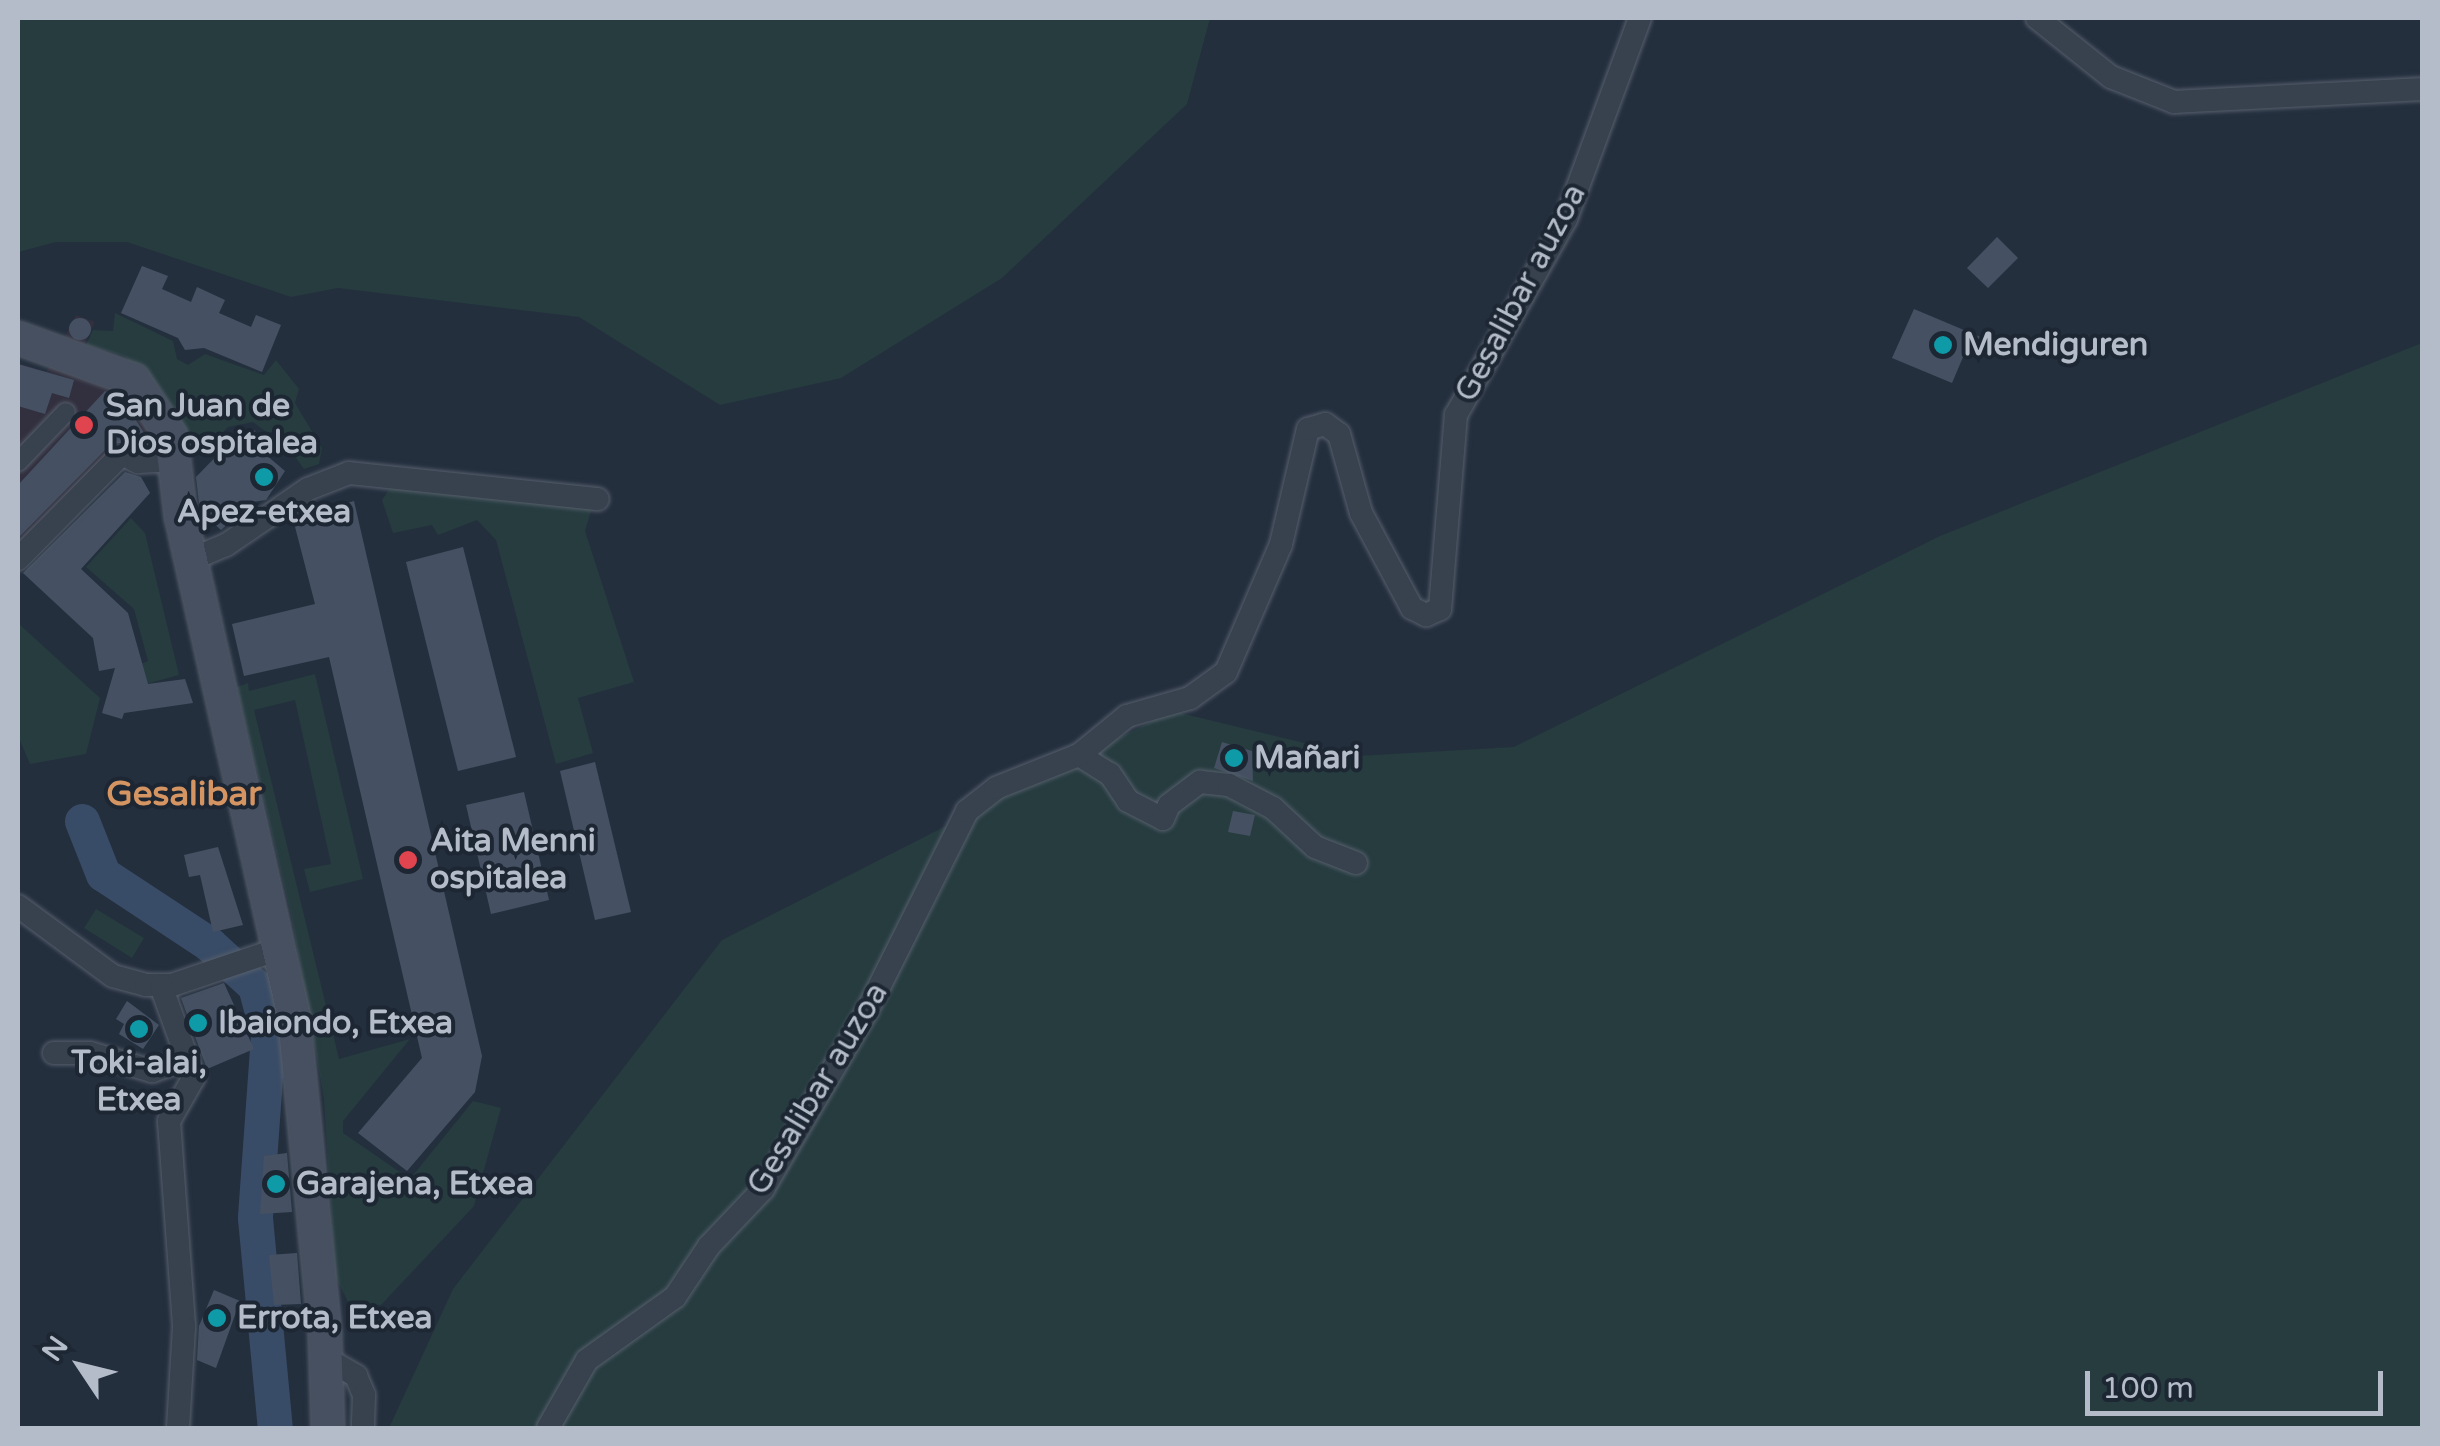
<!DOCTYPE html>
<meta charset="utf-8">
<style>
body{margin:0}
#map{position:relative;width:2440px;height:1446px;overflow:hidden;background:#242f3e;font-family:"Varela Round",sans-serif}
div>[style]{position:absolute}
[style*='--x']{left:calc(var(--x)*1px);top:calc(var(--y)*1px);width:calc(var(--w)*1px);rotate:calc(var(--a)*1deg)}
.medical>*{inset:0;background:#32303f}
.green>*{inset:0;background:#263c3f}
.river>*{height:35px;margin:-17.5px;padding:0 17.5px;transform-origin:17.5px;border-radius:17.5px;background:#394c67}
.building>*{inset:0;background:#455162}
.round{border-radius:50%}
.roads{filter:drop-shadow(0 0 2px #565f6c) drop-shadow(0 0 2px #565f6c)}
.pedestrian>*{height:18px;margin:-9px;padding:0 9px;transform-origin:9px;border-radius:9px;background:#38414e}
.minor>*{height:22px;margin:-11px;padding:0 11px;transform-origin:11px;border-radius:11px;background:#38414e}
.secondary>*{height:32px;margin:-16px;padding:0 16px;transform-origin:16px;border-radius:16px;background:#465061}
.dots>*{width:28px;height:28px;translate:-50% -50%;box-sizing:border-box;border:5px solid #1d2633;border-radius:50%}
span{translate:-50% -50%;white-space:nowrap;text-align:center;line-height:1.15;-webkit-text-stroke:8px #1d2633;paint-order:stroke}
.street-label{font-size:32px;color:#b4bcc9}
.poi-label{font-size:32px;color:#b4bcc9;font-weight:700}
.left{translate:0 -50%;text-align:left}
.neighbourhood-label{font-size:35px;color:#d59563;font-weight:700}
.frame{position:absolute;inset:0;border:20px solid #b4bcc9;pointer-events:none}
.north{position:absolute;left:30px;top:1316px;width:100px;height:100px;-webkit-text-stroke:8px #1d2633;paint-order:stroke;rotate:305deg;font-size:28px;font-weight:700;line-height:40px;text-align:center;color:#b4bcc9}
.north::after{content:'';display:block;margin:auto;width:35px;height:45px;background:#b4bcc9;clip-path:polygon(50% 0,100% 100%,50% 72%,0 100%)}
.scale{position:absolute;left:2085px;top:1371px;width:298px;height:45px;box-sizing:border-box;border:5px solid #b4bcc9;border-top:0;padding-left:12px;font-size:30px;line-height:35px;white-space:nowrap;color:#b4bcc9;-webkit-text-stroke:8px #1d2633;paint-order:stroke}
</style>
<div id="map">
<div class="medical">
<div style="clip-path:polygon(76px 315px,95px 322px,73px 369px,115px 379px,162px 437px,141px 459px,124px 444px,18px 553px,18px 363px,46px 372px)"></div>
</div>
<div class="green">
<div style="clip-path:polygon(18px 18px,1210px 18px,1187px 104px,1002px 278px,841px 378px,720px 405px,579px 317px,338px 288px,291px 297px,127px 242px,56px 242px,18px 252px)"></div>
<div style="clip-path:polygon(115px 313px,173px 341px,177px 359px,188px 365px,205px 354px,264px 375px,276px 360px,299px 389px,295px 403px,322px 448px,319px 464px,304px 469px,275px 429px,269px 434px,253px 422px,228px 427px,201px 455px,158px 385px,124px 356px,86px 345px,93px 330px,113px 331px)"></div>
<div style="clip-path:polygon(2422px 343px,2422px 1428px,389px 1428px,453px 1289px,722px 940px,1172px 711px,1358px 756px,1514px 747px,1940px 536px)"></div>
<div style="clip-path:polygon(392px 485px,592px 508px,585px 531px,634px 682px,578px 698px,593px 753px,556px 764px,496px 540px,477px 520px,438px 535px,432px 525px,393px 533px,382px 500px)"></div>
<div style="clip-path:polygon(131px 518px,145px 533px,179px 675px,135px 687px,136px 666px,148px 661px,134px 609px,86px 567px)"></div>
<div style="clip-path:polygon(18px 623px,100px 698px,86px 754px,30px 764px,18px 736px)"></div>
<div style="clip-path:polygon(315px 674px,363px 879px,310px 892px,304px 869px,331px 864px,295px 700px,254px 710px,339px 1059px,410px 1039px,343px 1121px,343px 1133px,410px 1179px,473px 1101px,501px 1108px,474px 1206px,381px 1305px,349px 1304px,335px 1276px,324px 1099px,291px 914px,237px 687px,248px 683px,249px 691px)"></div>
<div style="clip-path:polygon(96px 909px,144px 938px,132px 958px,84px 928px)"></div>
</div>
<div class="river">
<div style="--x:82;--y:821;--w:57;--a:68.4"></div>
<div style="--x:103;--y:874;--w:127;--a:33.4"></div>
<div style="--x:209;--y:944;--w:62;--a:42.4"></div>
<div style="--x:255;--y:986;--w:51;--a:75.1"></div>
<div style="--x:268;--y:1035;--w:183;--a:94.1"></div>
<div style="--x:255;--y:1218;--w:211;--a:84.6"></div>
</div>
<div class="building">
<div style="clip-path:polygon(1997px 237px,2018px 258px,1988px 288px,1967px 268px)"></div>
<div style="clip-path:polygon(142px 266px,168px 276px,162px 289px,191px 302px,197px 287px,225px 300px,219px 313px,251px 327px,256px 315px,281px 325px,262px 372px,204px 348px,185px 350px,178px 338px,121px 313px)"></div>
<div style="clip-path:polygon(1914px 309px,1990px 341px,1983px 358px,1966px 350px,1952px 383px,1892px 358px)"></div>
<div class="round" style="left:69px;top:318px;width:22px;height:22px"></div>
<div style="clip-path:polygon(18px 364px,74px 380px,69px 398px,52px 393px,45px 414px,18px 406px)"></div>
<div style="clip-path:polygon(105px 391px,121px 397px,152px 445px,112px 443px,18px 538px,18px 485px)"></div>
<div style="clip-path:polygon(254px 430px,267px 443px,265px 454px,285px 471px,266px 500px,252px 502px,221px 530px,200px 511px,196px 477px,235px 437px)"></div>
<div style="clip-path:polygon(125px 472px,141px 477px,150px 493px,81px 569px,128px 613px,148px 684px,185px 679px,193px 703px,124px 713px,122px 719px,102px 713px,115px 668px,99px 671px,93px 638px,23px 573px)"></div>
<div style="clip-path:polygon(354px 501px,482px 1056px,475px 1092px,407px 1171px,358px 1133px,422px 1058px,329px 657px,244px 676px,232px 624px,315px 604px,293px 519px)"></div>
<div style="clip-path:polygon(463px 547px,516px 757px,458px 771px,406px 562px)"></div>
<div style="clip-path:polygon(1222px 742px,1252px 751px,1253px 781px,1214px 768px)"></div>
<div style="clip-path:polygon(595px 762px,631px 912px,595px 920px,560px 771px)"></div>
<div style="clip-path:polygon(524px 792px,549px 900px,491px 914px,466px 805px)"></div>
<div style="clip-path:polygon(1233px 811px,1255px 815px,1250px 836px,1228px 832px)"></div>
<div style="clip-path:polygon(218px 847px,243px 925px,213px 932px,200px 875px,189px 877px,184px 855px)"></div>
<div style="clip-path:polygon(224px 983px,254px 1049px,207px 1069px,181px 998px)"></div>
<div style="clip-path:polygon(127px 1001px,159px 1025px,143px 1049px,119px 1034px,124px 1024px,116px 1019px)"></div>
<div style="clip-path:polygon(287px 1153px,292px 1212px,260px 1214px,264px 1156px)"></div>
<div style="clip-path:polygon(297px 1253px,301px 1304px,274px 1305px,269px 1255px)"></div>
<div style="clip-path:polygon(214px 1290px,240px 1301px,216px 1368px,197px 1360px,199px 1326px)"></div>
</div>
<div class="roads">
<div class="pedestrian">
<div style="--x:18;--y:462;--w:69;--a:-46.2"></div>
</div>
<div class="minor">
<div style="--x:2037;--y:18;--w:95;--a:38.6"></div>
<div style="--x:2111;--y:77;--w:68;--a:21.6"></div>
<div style="--x:2174;--y:102;--w:248;--a:-3"></div>
<div style="--x:18;--y:559;--w:148;--a:-45.3"></div>
<div style="--x:122;--y:454;--w:18;--a:27"></div>
<div style="--x:138;--y:462;--w:38;--a:-3"></div>
<div style="--x:190;--y:560;--w:39;--a:-23"></div>
<div style="--x:226;--y:545;--w:99;--a:-34.3"></div>
<div style="--x:308;--y:489;--w:44;--a:-21.3"></div>
<div style="--x:349;--y:473;--w:250;--a:6"></div>
<div style="--x:1079;--y:755;--w:36;--a:32"></div>
<div style="--x:1110;--y:774;--w:32;--a:56"></div>
<div style="--x:1128;--y:801;--w:39;--a:27"></div>
<div style="--x:1163;--y:819;--w:15;--a:-67"></div>
<div style="--x:1169;--y:805;--w:39;--a:-37"></div>
<div style="--x:1200;--y:782;--w:29;--a:6"></div>
<div style="--x:1229;--y:785;--w:50;--a:27.6"></div>
<div style="--x:1273;--y:808;--w:57;--a:42.9"></div>
<div style="--x:1315;--y:847;--w:44;--a:21.3"></div>
<div style="--x:18;--y:906;--w:118;--a:36.4"></div>
<div style="--x:113;--y:976;--w:34;--a:15"></div>
<div style="--x:146;--y:985;--w:26;--a:0"></div>
<div style="--x:172;--y:985;--w:116;--a:-18.6"></div>
<div style="--x:161;--y:986;--w:97;--a:70.1"></div>
<div style="--x:194;--y:1077;--w:51;--a:119.6"></div>
<div style="--x:169;--y:1121;--w:207;--a:85.8"></div>
<div style="--x:184;--y:1327;--w:101;--a:93.4"></div>
<div style="--x:54;--y:1053;--w:36;--a:0"></div>
<div style="--x:90;--y:1053;--w:65;--a:16.2"></div>
<div style="--x:152;--y:1071;--w:39;--a:-19"></div>
<div style="--x:327;--y:1359;--w:34;--a:30"></div>
<div style="--x:356;--y:1376;--w:21;--a:67"></div>
<div style="--x:364;--y:1395;--w:33;--a:92"></div>
<div style="--x:548;--y:1428;--w:78;--a:-60.2"></div>
<div style="--x:587;--y:1360;--w:108;--a:-35.6"></div>
<div style="--x:675;--y:1297;--w:61;--a:-56.3"></div>
<div style="--x:709;--y:1246;--w:79;--a:-46.5"></div>
<div style="--x:763;--y:1189;--w:206;--a:-59.7"></div>
<div style="--x:867;--y:1011;--w:224;--a:-63.4"></div>
<div style="--x:967;--y:811;--w:37;--a:-38"></div>
<div style="--x:996;--y:788;--w:89;--a:-21.7"></div>
<div style="--x:1079;--y:755;--w:62;--a:-39.1"></div>
<div style="--x:1127;--y:716;--w:66;--a:-15.9"></div>
<div style="--x:1190;--y:698;--w:44;--a:-35.8"></div>
<div style="--x:1226;--y:672;--w:139;--a:-66.7"></div>
<div style="--x:1281;--y:544;--w:118;--a:-76.8"></div>
<div style="--x:1308;--y:429;--w:18;--a:-16"></div>
<div style="--x:1325;--y:424;--w:17;--a:36"></div>
<div style="--x:1339;--y:434;--w:82;--a:74.4"></div>
<div style="--x:1361;--y:513;--w:108;--a:61.8"></div>
<div style="--x:1412;--y:608;--w:16;--a:27"></div>
<div style="--x:1426;--y:615;--w:15;--a:-23"></div>
<div style="--x:1440;--y:609;--w:195;--a:-85.3"></div>
<div style="--x:1456;--y:415;--w:225;--a:-60.7"></div>
<div style="--x:1566;--y:219;--w:214;--a:-69.8"></div>
</div>
<div class="secondary">
<div style="--x:18;--y:338;--w:123;--a:19.9"></div>
<div style="--x:134;--y:380;--w:67;--a:56.5"></div>
<div style="--x:171;--y:436;--w:81;--a:82.9"></div>
<div style="--x:181;--y:516;--w:514;--a:77.29"></div>
<div style="--x:294;--y:1017;--w:320;--a:84.4"></div>
<div style="--x:325;--y:1335;--w:93;--a:88.2"></div>
</div>
</div>
<div class="dots">
<div style="left:1943px;top:345px;background:#0f9aa8"></div>
<div style="left:84px;top:425px;background:#e0444e"></div>
<div style="left:264px;top:477px;background:#0f9aa8"></div>
<div style="left:1234px;top:758px;background:#0f9aa8"></div>
<div style="left:408px;top:860px;background:#e0444e"></div>
<div style="left:198px;top:1023px;background:#0f9aa8"></div>
<div style="left:139px;top:1029px;background:#0f9aa8"></div>
<div style="left:276px;top:1184px;background:#0f9aa8"></div>
<div style="left:217px;top:1318px;background:#0f9aa8"></div>
</div>
<div class="street-label">
<span style="left:1521px;top:293px;rotate:-62deg">Gesalibar auzoa</span>
<span style="left:818px;top:1089px;rotate:-59deg">Gesalibar auzoa</span>
</div>
<div class="poi-label">
<span class="left" style="left:1963px;top:345px">Mendiguren</span>
<span class="left" style="left:106px;top:425px">San Juan de<br>Dios ospitalea</span>
<span style="left:264px;top:512px">Apez-etxea</span>
<span class="left" style="left:1254px;top:758px">Mañari</span>
<span class="left" style="left:430px;top:860px">Aita Menni<br>ospitalea</span>
<span class="left" style="left:218px;top:1023px">Ibaiondo, Etxea</span>
<span style="left:139px;top:1082px">Toki-alai,<br>Etxea</span>
<span class="left" style="left:296px;top:1184px">Garajena, Etxea</span>
<span class="left" style="left:237px;top:1318px">Errota, Etxea</span>
</div>
<div class="neighbourhood-label">
<span style="left:184px;top:794px">Gesalibar</span>
</div>
<div class="frame"></div>
<div class="north">N</div>
<div class="scale">100 m</div>
</div>
